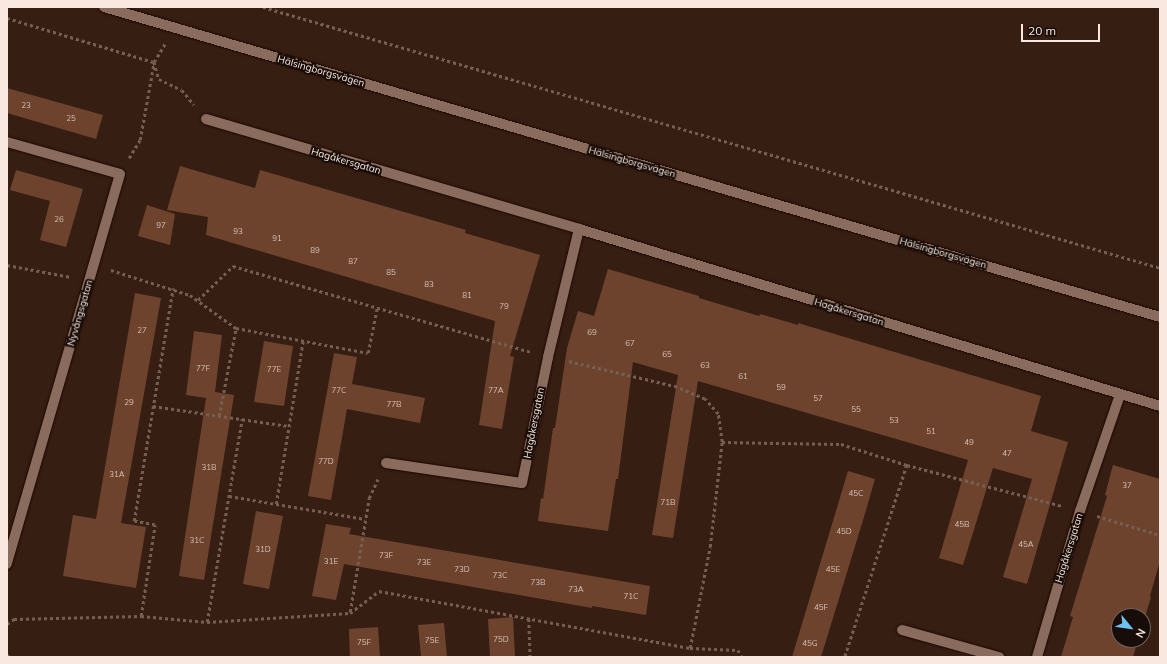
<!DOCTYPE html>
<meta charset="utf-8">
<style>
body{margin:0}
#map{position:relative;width:1167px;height:664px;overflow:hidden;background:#371e12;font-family:Mulish,sans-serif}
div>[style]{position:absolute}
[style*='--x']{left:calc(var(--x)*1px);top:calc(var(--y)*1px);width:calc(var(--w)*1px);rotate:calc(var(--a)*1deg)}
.building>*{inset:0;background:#6d432e}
.path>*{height:2.5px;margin-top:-1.25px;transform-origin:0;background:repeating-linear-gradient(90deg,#755f54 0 3px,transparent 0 6px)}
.roads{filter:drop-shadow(0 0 1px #1d0700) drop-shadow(0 0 1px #1d0700)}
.street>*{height:10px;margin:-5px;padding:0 5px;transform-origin:5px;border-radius:5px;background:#8a6c5e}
.secondary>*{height:10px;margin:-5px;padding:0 5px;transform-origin:5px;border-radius:5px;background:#8a6c5e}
span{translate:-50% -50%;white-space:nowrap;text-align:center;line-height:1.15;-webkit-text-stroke:4px #170c07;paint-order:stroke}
.number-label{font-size:8px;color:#d6bfb3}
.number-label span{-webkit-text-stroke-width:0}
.street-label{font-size:10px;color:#f9e8df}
.frame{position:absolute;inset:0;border:8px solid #f9e8df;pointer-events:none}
.north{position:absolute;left:1111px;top:608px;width:40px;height:40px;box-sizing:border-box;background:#170c07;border:1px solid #71645d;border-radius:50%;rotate:119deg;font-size:11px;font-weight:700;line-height:16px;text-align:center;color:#f9e8df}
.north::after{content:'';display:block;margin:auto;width:14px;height:18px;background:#6cc3f2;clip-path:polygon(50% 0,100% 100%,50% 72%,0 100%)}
.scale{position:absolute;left:1021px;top:24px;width:79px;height:18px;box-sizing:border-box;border:2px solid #f9e8df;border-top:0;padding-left:5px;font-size:12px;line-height:14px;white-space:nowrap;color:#f9e8df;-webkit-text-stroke:3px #170c07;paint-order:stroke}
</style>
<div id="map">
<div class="building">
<div style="clip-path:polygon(7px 88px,103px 115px,96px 139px,7px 113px)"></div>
<div style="clip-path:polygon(180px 166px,255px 188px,260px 170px,466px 230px,465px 233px,540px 255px,510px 356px,514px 357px,502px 429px,479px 425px,495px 321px,206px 235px,208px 217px,167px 210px)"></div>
<div style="clip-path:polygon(16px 170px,83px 189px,66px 247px,40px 240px,50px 201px,10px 190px)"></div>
<div style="clip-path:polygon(147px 205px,175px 214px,170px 245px,138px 236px)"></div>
<div style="clip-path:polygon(608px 269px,699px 296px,699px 298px,759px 316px,760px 314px,798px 325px,798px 323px,1041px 396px,1031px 431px,1068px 442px,1027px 584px,1003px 577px,1032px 479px,993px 468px,963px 565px,939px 558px,968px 460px,698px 381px,673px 538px,652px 535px,678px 375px,633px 362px,618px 479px,616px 479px,608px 531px,538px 521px,541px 498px,543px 499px,553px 428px,555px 428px,567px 348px,578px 311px,594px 316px)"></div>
<div style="clip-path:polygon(135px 293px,161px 298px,121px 523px,146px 527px,136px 588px,63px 576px,73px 515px,96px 519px)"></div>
<div style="clip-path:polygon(194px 331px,222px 335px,215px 392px,234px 395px,204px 580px,179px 576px,206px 398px,186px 395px)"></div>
<div style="clip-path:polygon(264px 341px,293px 346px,284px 406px,254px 402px)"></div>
<div style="clip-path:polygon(334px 353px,357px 357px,352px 384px,425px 398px,420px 423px,347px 409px,331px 500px,308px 496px)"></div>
<div style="clip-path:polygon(1113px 465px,1160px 479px,1160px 561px,1150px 596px,1151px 597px,1143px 624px,1143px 616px,1119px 616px,1119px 640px,1138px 640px,1133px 657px,1061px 657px,1073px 617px,1070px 616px,1107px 496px,1105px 495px)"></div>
<div style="clip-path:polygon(848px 471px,875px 479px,864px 517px,821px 657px,792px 657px)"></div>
<div style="clip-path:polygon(256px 511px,283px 516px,269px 589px,243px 584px)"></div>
<div style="clip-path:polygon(326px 524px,351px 528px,349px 534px,650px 586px,646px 615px,592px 606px,592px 608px,344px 564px,336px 600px,312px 596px)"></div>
<div style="clip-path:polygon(513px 617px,515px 657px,490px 657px,488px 619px)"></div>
<div style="clip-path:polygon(444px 623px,447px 657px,421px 657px,418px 625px)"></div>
<div style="clip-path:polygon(378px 627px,380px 657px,350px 657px,349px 629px)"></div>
</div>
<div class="path">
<div style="--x:263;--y:7;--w:934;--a:16.22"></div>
<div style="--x:7;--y:18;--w:153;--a:16.7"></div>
<div style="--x:154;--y:62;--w:18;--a:74"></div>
<div style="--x:159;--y:79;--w:25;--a:26"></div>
<div style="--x:182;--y:90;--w:19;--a:51"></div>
<div style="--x:129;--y:158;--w:21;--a:-59"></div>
<div style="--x:140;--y:140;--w:79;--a:-79.8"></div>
<div style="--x:154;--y:62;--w:21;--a:-59"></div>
<div style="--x:7;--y:265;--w:65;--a:10.6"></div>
<div style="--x:111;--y:270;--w:83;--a:17.6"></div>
<div style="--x:190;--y:295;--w:57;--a:35.7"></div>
<div style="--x:236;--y:328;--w:134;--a:10.7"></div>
<div style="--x:368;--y:353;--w:46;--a:-78.7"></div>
<div style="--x:198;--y:300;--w:49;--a:-44.2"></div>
<div style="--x:233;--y:266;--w:309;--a:16.1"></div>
<div style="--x:153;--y:406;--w:137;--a:8.4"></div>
<div style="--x:219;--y:416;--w:90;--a:-79.1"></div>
<div style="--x:722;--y:442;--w:119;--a:1"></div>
<div style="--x:841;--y:444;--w:69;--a:17.7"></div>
<div style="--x:907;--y:465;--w:202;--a:107.9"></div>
<div style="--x:907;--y:465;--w:160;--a:14.8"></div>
<div style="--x:229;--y:496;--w:138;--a:9.6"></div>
<div style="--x:276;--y:504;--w:165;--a:-80.6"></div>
<div style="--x:1097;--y:516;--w:66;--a:16.8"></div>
<div style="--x:350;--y:612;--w:116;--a:-80.5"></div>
<div style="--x:369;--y:498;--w:21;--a:-65"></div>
<div style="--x:141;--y:616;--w:92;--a:-81.3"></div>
<div style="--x:155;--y:525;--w:21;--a:-169"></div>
<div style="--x:134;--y:521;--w:236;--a:-80.5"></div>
<div style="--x:529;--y:619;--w:38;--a:88"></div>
<div style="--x:207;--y:622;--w:206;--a:-80.2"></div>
<div style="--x:7;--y:624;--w:9;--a:-36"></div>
<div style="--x:14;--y:619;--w:127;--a:-1.4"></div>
<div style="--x:141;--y:616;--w:66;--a:5.2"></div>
<div style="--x:207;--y:622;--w:143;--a:-3.6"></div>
<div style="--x:350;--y:613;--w:36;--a:-37"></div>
<div style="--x:379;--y:591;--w:316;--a:10.4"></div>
<div style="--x:690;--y:648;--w:103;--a:-78.8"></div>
<div style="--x:710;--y:547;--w:106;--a:-83.5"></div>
<div style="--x:722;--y:442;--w:28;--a:-98"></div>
<div style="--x:718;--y:414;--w:20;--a:-131"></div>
<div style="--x:705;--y:399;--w:30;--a:-157"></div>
<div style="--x:677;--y:387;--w:114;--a:-166.8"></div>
<div style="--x:690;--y:648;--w:48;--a:2.4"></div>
<div style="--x:738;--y:650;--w:8;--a:60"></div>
<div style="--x:7;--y:654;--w:4;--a:56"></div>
</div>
<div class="roads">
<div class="street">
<div style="--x:206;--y:119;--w:389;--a:16.4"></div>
<div style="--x:579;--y:229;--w:607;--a:16.94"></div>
<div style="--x:7;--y:142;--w:117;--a:15.8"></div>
<div style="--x:120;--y:174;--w:406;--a:106.2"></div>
<div style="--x:386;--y:463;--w:137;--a:8.4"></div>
<div style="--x:522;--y:483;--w:129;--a:-78.3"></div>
<div style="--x:548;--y:357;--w:132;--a:-76.4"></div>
<div style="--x:902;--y:630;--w:101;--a:15.6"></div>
<div style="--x:1037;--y:657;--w:152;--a:-73.6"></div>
<div style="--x:1080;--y:511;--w:123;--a:-71"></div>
</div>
<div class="secondary">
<div style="--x:104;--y:7;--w:1101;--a:16.36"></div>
</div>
</div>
<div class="number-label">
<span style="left:26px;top:106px">23</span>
<span style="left:71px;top:119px">25</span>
<span style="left:59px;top:220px">26</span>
<span style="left:161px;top:226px">97</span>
<span style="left:238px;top:232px">93</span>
<span style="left:277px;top:239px">91</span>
<span style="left:315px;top:251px">89</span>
<span style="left:353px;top:262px">87</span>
<span style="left:391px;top:273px">85</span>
<span style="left:429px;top:285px">83</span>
<span style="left:467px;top:296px">81</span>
<span style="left:504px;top:307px">79</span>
<span style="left:142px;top:331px">27</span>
<span style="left:592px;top:333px">69</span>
<span style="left:630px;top:344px">67</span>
<span style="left:667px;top:355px">65</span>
<span style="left:705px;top:366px">63</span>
<span style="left:203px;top:369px">77F</span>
<span style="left:274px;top:370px">77E</span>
<span style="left:743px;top:377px">61</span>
<span style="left:781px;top:388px">59</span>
<span style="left:339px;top:391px">77C</span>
<span style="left:496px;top:391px">77A</span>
<span style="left:818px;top:399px">57</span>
<span style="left:129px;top:403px">29</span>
<span style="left:394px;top:405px">77B</span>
<span style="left:856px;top:410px">55</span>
<span style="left:894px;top:421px">53</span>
<span style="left:931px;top:432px">51</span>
<span style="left:969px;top:443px">49</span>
<span style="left:1007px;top:454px">47</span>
<span style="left:326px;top:462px">77D</span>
<span style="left:209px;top:468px">31B</span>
<span style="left:117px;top:475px">31A</span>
<span style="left:1127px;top:486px">37</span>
<span style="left:856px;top:494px">45C</span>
<span style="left:668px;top:503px">71B</span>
<span style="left:962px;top:525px">45B</span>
<span style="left:844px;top:532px">45D</span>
<span style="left:197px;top:541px">31C</span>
<span style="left:1026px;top:545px">45A</span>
<span style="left:263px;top:550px">31D</span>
<span style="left:386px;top:556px">73F</span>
<span style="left:331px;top:562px">31E</span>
<span style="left:424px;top:563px">73E</span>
<span style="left:462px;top:570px">73D</span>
<span style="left:833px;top:570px">45E</span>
<span style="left:500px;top:576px">73C</span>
<span style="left:538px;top:583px">73B</span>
<span style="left:576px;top:590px">73A</span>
<span style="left:631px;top:597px">71C</span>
<span style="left:821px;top:608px">45F</span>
<span style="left:501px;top:640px">75D</span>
<span style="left:432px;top:641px">75E</span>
<span style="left:364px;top:643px">75F</span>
<span style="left:810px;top:644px">45G</span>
</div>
<div class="street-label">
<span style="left:321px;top:71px;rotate:16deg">Hälsingborgsvägen</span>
<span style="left:346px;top:161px;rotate:16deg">Hagåkersgatan</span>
<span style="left:632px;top:162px;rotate:16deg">Hälsingborgsvägen</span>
<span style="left:943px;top:253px;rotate:16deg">Hälsingborgsvägen</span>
<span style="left:849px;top:312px;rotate:17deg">Hagåkersgatan</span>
<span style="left:80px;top:313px;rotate:-74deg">Nyvångsgatan</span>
<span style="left:534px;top:423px;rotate:-79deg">Hagåkersgatan</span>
<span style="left:1069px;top:548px;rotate:-73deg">Hagåkersgatan</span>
</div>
<div class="frame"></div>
<div class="north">N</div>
<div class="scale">20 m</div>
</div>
